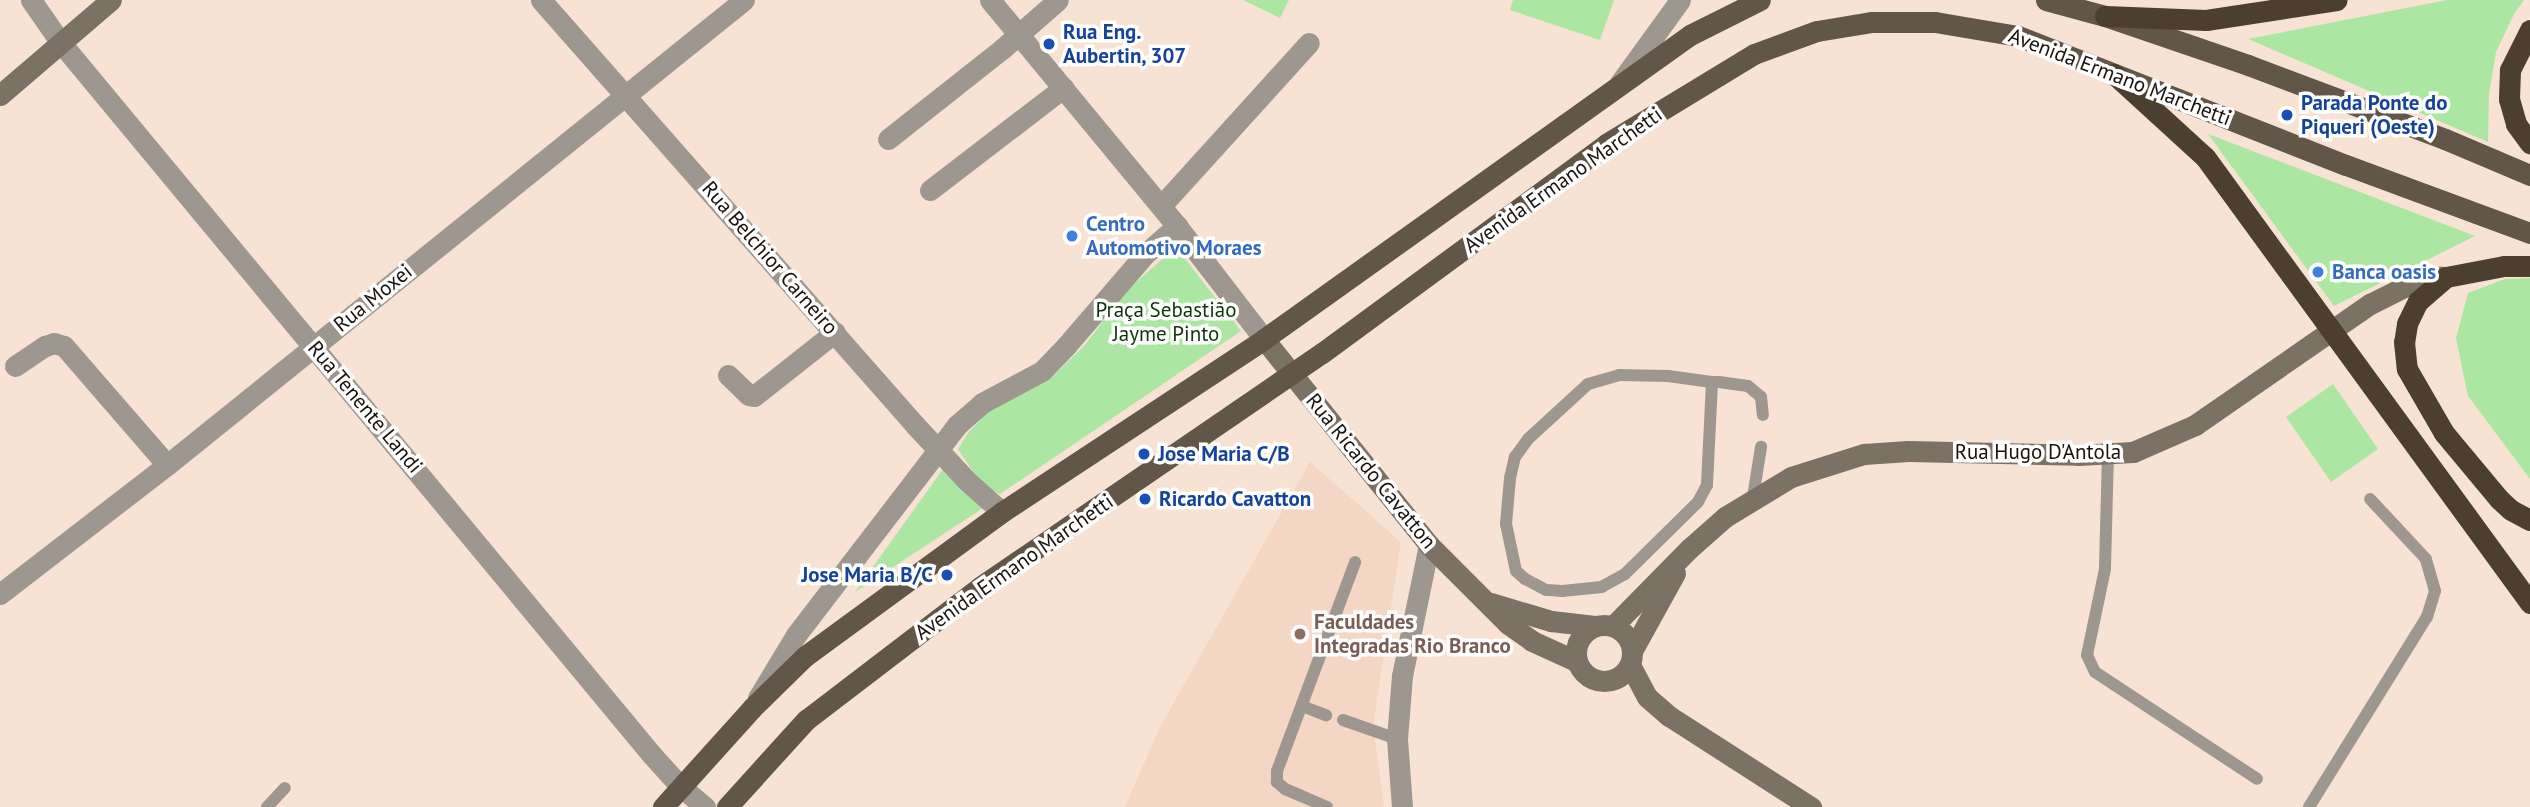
<!DOCTYPE html>
<meta charset="utf-8">
<style>
body{margin:0}
#map{position:relative;width:2530px;height:807px;overflow:hidden;background:#f8e2d3;font-family:"PT Sans",sans-serif}
div>[style]{position:absolute}
[style*='--x']{left:calc(var(--x)*1px);top:calc(var(--y)*1px);width:calc(var(--w)*1px);rotate:calc(var(--a)*1deg)}
.built>*{inset:0;background:#f3d6c3}
.green>*{inset:0;background:#ace6a3}
.lane>*{height:12px;margin:-6px;padding:0 6px;transform-origin:6px;border-radius:6px;background:#9e978f}
.street>*{height:21px;margin:-10.5px;padding:0 10.5px;transform-origin:10.5px;border-radius:10.5px;background:#9e978f}
.secondary>*{height:21px;margin:-10.5px;padding:0 10.5px;transform-origin:10.5px;border-radius:10.5px;background:#7b7165}
.secondary>.ring{margin:-10.5px;padding:0;box-sizing:content-box;background:none;border:21px solid #7b7165;border-radius:50%}
.primary>*{height:21px;margin:-10.5px;padding:0 10.5px;transform-origin:10.5px;border-radius:10.5px;background:#625648}
.highway>*{height:21px;margin:-10.5px;padding:0 10.5px;transform-origin:10.5px;border-radius:10.5px;background:#4c3f2f}
.dots>*{width:19px;height:19px;translate:-50% -50%;box-sizing:border-box;border:4px solid #fff;border-radius:50%}
span{translate:-50% -50%;white-space:nowrap;text-align:center;line-height:1.15;-webkit-text-stroke:7px #fff;paint-order:stroke}
.transit-label{font-size:21px;color:#164399;font-weight:700}
.left{translate:0 -50%;text-align:left}
.right{translate:-100% -50%;text-align:right}
.street-label{font-size:21px;color:#19110c}
.shop-label{font-size:21px;color:#366cbe;font-weight:700}
.park-label{font-size:21px;color:#0d3606}
.education-label{font-size:21px;color:#785e54;font-weight:700}
</style>
<div id="map">
<div class="built">
<div style="clip-path:polygon(1310px 462px,1401px 542px,1373px 726px,1384px 807px,1125px 807px,1160px 727px)"></div>
</div>
<div class="green">
<div style="clip-path:polygon(1243px 0,1289px 0,1280px 18px)"></div>
<div style="clip-path:polygon(1513px 0,1614px 0,1600px 40px,1510px 10px)"></div>
<div style="clip-path:polygon(2447px 0,2524px 0,2514px 14px,2496px 52px,2489px 94px,2488px 142px,2248px 39px)"></div>
<div style="clip-path:polygon(2208px 134px,2475px 236px,2334px 306px)"></div>
<div style="clip-path:polygon(1176px 247px,1241px 331px,1000px 494px,982px 485px,958px 449px,968px 433px,989px 411px,1049px 380px,1084px 346px,1126px 291px)"></div>
<div style="clip-path:polygon(2530px 278px,2530px 479px,2468px 396px,2456px 338px,2468px 293px,2505px 279px)"></div>
<div style="clip-path:polygon(2333px 384px,2378px 449px,2331px 482px,2286px 417px)"></div>
<div style="clip-path:polygon(943px 469px,983px 508px,855px 592px)"></div>
</div>
<div class="lane">
<div style="--x:1712;--y:382;--w:103;--a:92.8"></div>
<div style="--x:1707;--y:485;--w:19;--a:118"></div>
<div style="--x:1698;--y:502;--w:103;--a:135.4"></div>
<div style="--x:1625;--y:574;--w:26;--a:151"></div>
<div style="--x:1602;--y:587;--w:40;--a:174.3"></div>
<div style="--x:1562;--y:591;--w:16;--a:-176"></div>
<div style="--x:1546;--y:590;--w:24;--a:-152"></div>
<div style="--x:1525;--y:579;--w:12;--a:-138"></div>
<div style="--x:1516;--y:571;--w:48;--a:-102"></div>
<div style="--x:1506;--y:524;--w:46;--a:-85"></div>
<div style="--x:1510;--y:478;--w:22;--a:-77"></div>
<div style="--x:1515;--y:457;--w:22;--a:-54"></div>
<div style="--x:1528;--y:439;--w:81;--a:-42.5"></div>
<div style="--x:1588;--y:384;--w:32;--a:-16"></div>
<div style="--x:1619;--y:375;--w:49;--a:1.2"></div>
<div style="--x:1668;--y:376;--w:44;--a:7.8"></div>
<div style="--x:1712;--y:382;--w:7;--a:0"></div>
<div style="--x:1719;--y:382;--w:29;--a:8"></div>
<div style="--x:1748;--y:386;--w:17;--a:40"></div>
<div style="--x:1761;--y:397;--w:18;--a:84"></div>
<div style="--x:2108;--y:453;--w:116;--a:91.5"></div>
<div style="--x:2105;--y:569;--w:88;--a:101.8"></div>
<div style="--x:2087;--y:655;--w:19;--a:65"></div>
<div style="--x:2095;--y:672;--w:194;--a:33.4"></div>
<div style="--x:1753;--y:497;--w:51;--a:-80.9"></div>
<div style="--x:1302;--y:706;--w:26;--a:21"></div>
<div style="--x:1343;--y:720;--w:57;--a:19.4"></div>
<div style="--x:267;--y:807;--w:26;--a:-47"></div>
<div style="--x:1327;--y:807;--w:46;--a:-156.8"></div>
<div style="--x:1285;--y:789;--w:11;--a:-139"></div>
<div style="--x:1277;--y:782;--w:11;--a:-90"></div>
<div style="--x:1277;--y:771;--w:223;--a:-69.5"></div>
<div style="--x:2309;--y:807;--w:224;--a:-58.2"></div>
<div style="--x:2427;--y:617;--w:27;--a:-73"></div>
<div style="--x:2435;--y:591;--w:33;--a:-106"></div>
<div style="--x:2426;--y:559;--w:82;--a:-133"></div>
</div>
<div class="street">
<div style="--x:31;--y:0;--w:52;--a:55.1"></div>
<div style="--x:61;--y:43;--w:925;--a:50.31"></div>
<div style="--x:652;--y:755;--w:42;--a:47.9"></div>
<div style="--x:680;--y:786;--w:33;--a:40"></div>
<div style="--x:541;--y:0;--w:566;--a:48.65"></div>
<div style="--x:915;--y:425;--w:76;--a:47.1"></div>
<div style="--x:967;--y:481;--w:47;--a:41.5"></div>
<div style="--x:990;--y:0;--w:293;--a:50.4"></div>
<div style="--x:1177;--y:226;--w:143;--a:52.4"></div>
<div style="--x:1620;--y:83;--w:102;--a:-54.1"></div>
<div style="--x:888;--y:139;--w:145;--a:-38.3"></div>
<div style="--x:1002;--y:49;--w:74;--a:-41.2"></div>
<div style="--x:930;--y:190;--w:168;--a:-37.5"></div>
<div style="--x:1161;--y:206;--w:220;--a:-47.8"></div>
<div style="--x:15;--y:366;--w:36;--a:-34"></div>
<div style="--x:45;--y:346;--w:9;--a:-18"></div>
<div style="--x:54;--y:343;--w:10;--a:17"></div>
<div style="--x:64;--y:346;--w:157;--a:49.1"></div>
<div style="--x:728;--y:375;--w:29;--a:44"></div>
<div style="--x:749;--y:395;--w:5;--a:11"></div>
<div style="--x:754;--y:396;--w:103;--a:-38.3"></div>
<div style="--x:0;--y:594;--w:211;--a:-37.7"></div>
<div style="--x:167;--y:465;--w:741;--a:-38.87"></div>
<div style="--x:758;--y:698;--w:74;--a:-58.9"></div>
<div style="--x:796;--y:635;--w:265;--a:-52.5"></div>
<div style="--x:957;--y:425;--w:33;--a:-41"></div>
<div style="--x:982;--y:403;--w:68;--a:-28.1"></div>
<div style="--x:1042;--y:371;--w:35;--a:-46"></div>
<div style="--x:1066;--y:346;--w:121;--a:-49.3"></div>
<div style="--x:1145;--y:254;--w:43;--a:-41.2"></div>
<div style="--x:1402;--y:807;--w:68;--a:-94.2"></div>
<div style="--x:1397;--y:739;--w:63;--a:-85.5"></div>
<div style="--x:1402;--y:676;--w:134;--a:-78.4"></div>
</div>
<div class="secondary">
<div style="--x:0;--y:95;--w:146;--a:-40.6"></div>
<div style="--x:1264;--y:339;--w:264;--a:51.3"></div>
<div style="--x:1429;--y:545;--w:112;--a:45"></div>
<div style="--x:1508;--y:624;--w:29;--a:35"></div>
<div style="--x:1532;--y:641;--w:48;--a:24.4"></div>
<div style="--x:1491;--y:603;--w:63;--a:16.7"></div>
<div style="--x:1551;--y:621;--w:44;--a:6.5"></div>
<div class="ring" style="left:1576px;top:625px;width:35px;height:35px"></div>
<div style="--x:1613;--y:626;--w:110;--a:-45.4"></div>
<div style="--x:1690;--y:548;--w:47;--a:-41.5"></div>
<div style="--x:1725;--y:517;--w:77;--a:-31.2"></div>
<div style="--x:1791;--y:477;--w:77;--a:-17.5"></div>
<div style="--x:1864;--y:454;--w:44;--a:-3.9"></div>
<div style="--x:1908;--y:451;--w:170;--a:1.3"></div>
<div style="--x:2078;--y:455;--w:55;--a:-3.1"></div>
<div style="--x:2133;--y:452;--w:68;--a:-23.5"></div>
<div style="--x:2195;--y:425;--w:213;--a:-34.7"></div>
<div style="--x:2370;--y:304;--w:63;--a:-26.6"></div>
<div style="--x:2426;--y:276;--w:20;--a:3"></div>
<div style="--x:1632;--y:651;--w:89;--a:-61.1"></div>
<div style="--x:1630;--y:665;--w:36;--a:62"></div>
<div style="--x:1647;--y:697;--w:29;--a:41"></div>
<div style="--x:1669;--y:716;--w:169;--a:32.7"></div>
</div>
<div class="primary">
<div style="--x:2046;--y:0;--w:61;--a:15.2"></div>
<div style="--x:2105;--y:16;--w:151;--a:18.9"></div>
<div style="--x:2248;--y:65;--w:210;--a:20.6"></div>
<div style="--x:2445;--y:139;--w:92;--a:23"></div>
<div style="--x:663;--y:807;--w:133;--a:-48"></div>
<div style="--x:752;--y:708;--w:73;--a:-44.4"></div>
<div style="--x:804;--y:657;--w:245;--a:-36.2"></div>
<div style="--x:1002;--y:512;--w:314;--a:-33.4"></div>
<div style="--x:1264;--y:339;--w:523;--a:-35.51"></div>
<div style="--x:1690;--y:35;--w:78;--a:-26.6"></div>
<div style="--x:727;--y:807;--w:118;--a:-47.8"></div>
<div style="--x:806;--y:720;--w:219;--a:-37.4"></div>
<div style="--x:980;--y:587;--w:414;--a:-34.4"></div>
<div style="--x:1322;--y:353;--w:353;--a:-36.3"></div>
<div style="--x:1606;--y:144;--w:173;--a:-31.3"></div>
<div style="--x:1754;--y:54;--w:67;--a:-20.1"></div>
<div style="--x:1817;--y:31;--w:56;--a:-9.3"></div>
<div style="--x:1872;--y:22;--w:63;--a:0"></div>
<div style="--x:1935;--y:22;--w:84;--a:9.6"></div>
<div style="--x:2018;--y:36;--w:352;--a:21.5"></div>
<div style="--x:2346;--y:165;--w:196;--a:20.3"></div>
</div>
<div class="highway">
<div style="--x:2105;--y:16;--w:101;--a:2.3"></div>
<div style="--x:2206;--y:20;--w:132;--a:-8.7"></div>
<div style="--x:2530;--y:30;--w:45;--a:116.6"></div>
<div style="--x:2510;--y:70;--w:29;--a:92"></div>
<div style="--x:2509;--y:99;--w:26;--a:74"></div>
<div style="--x:2516;--y:124;--w:24;--a:54"></div>
<div style="--x:2114;--y:74;--w:123;--a:42.4"></div>
<div style="--x:2205;--y:157;--w:552;--a:53.92"></div>
<div style="--x:2530;--y:266;--w:26;--a:180"></div>
<div style="--x:2504;--y:266;--w:59;--a:169.3"></div>
<div style="--x:2446;--y:277;--w:37;--a:139"></div>
<div style="--x:2418;--y:301;--w:25;--a:116"></div>
<div style="--x:2407;--y:324;--w:18;--a:99"></div>
<div style="--x:2404;--y:342;--w:27;--a:84"></div>
<div style="--x:2407;--y:369;--w:74;--a:60"></div>
<div style="--x:2444;--y:433;--w:86;--a:50.2"></div>
<div style="--x:2499;--y:499;--w:16;--a:43"></div>
<div style="--x:2511;--y:510;--w:21;--a:28"></div>
</div>
<div class="dots">
<div style="left:1049px;top:44px;background:#1a4fb4"></div>
<div style="left:2287px;top:115px;background:#1a4fb4"></div>
<div style="left:1072px;top:236px;background:#3f7fe0"></div>
<div style="left:2318px;top:272px;background:#3f7fe0"></div>
<div style="left:1144px;top:454px;background:#1a4fb4"></div>
<div style="left:1145px;top:499px;background:#1a4fb4"></div>
<div style="left:947px;top:575px;background:#1a4fb4"></div>
<div style="left:1300px;top:634px;background:#8d6e63"></div>
</div>
<div class="transit-label">
<span class="left" style="left:1063px;top:44px">Rua Eng.<br>Aubertin, 307</span>
<span class="left" style="left:2301px;top:115px">Parada Ponte do<br>Piqueri (Oeste)</span>
<span class="left" style="left:1158px;top:454px">Jose Maria C/B</span>
<span class="left" style="left:1159px;top:499px">Ricardo Cavatton</span>
<span class="right" style="left:933px;top:575px">Jose Maria B/C</span>
</div>
<div class="street-label">
<span style="left:2120px;top:77px;rotate:21deg">Avenida Ermano Marchetti</span>
<span style="left:1563px;top:180px;rotate:-35deg">Avenida Ermano Marchetti</span>
<span style="left:770px;top:258px;rotate:49deg">Rua Belchior Carneiro</span>
<span style="left:373px;top:298px;rotate:-39deg">Rua Moxei</span>
<span style="left:365px;top:407px;rotate:50deg">Rua Tenente Landi</span>
<span style="left:2038px;top:452px">Rua Hugo D'Antola</span>
<span style="left:1371px;top:471px;rotate:51deg">Rua Ricardo Cavatton</span>
<span style="left:1014px;top:567px;rotate:-35deg">Avenida Ermano Marchetti</span>
</div>
<div class="shop-label">
<span class="left" style="left:1086px;top:236px">Centro<br>Automotivo Moraes</span>
<span class="left" style="left:2332px;top:272px">Banca oasis</span>
</div>
<div class="park-label">
<span style="left:1166px;top:322px">Praça Sebastião<br>Jayme Pinto</span>
</div>
<div class="education-label">
<span class="left" style="left:1314px;top:634px">Faculdades<br>Integradas Rio Branco</span>
</div>
</div>
